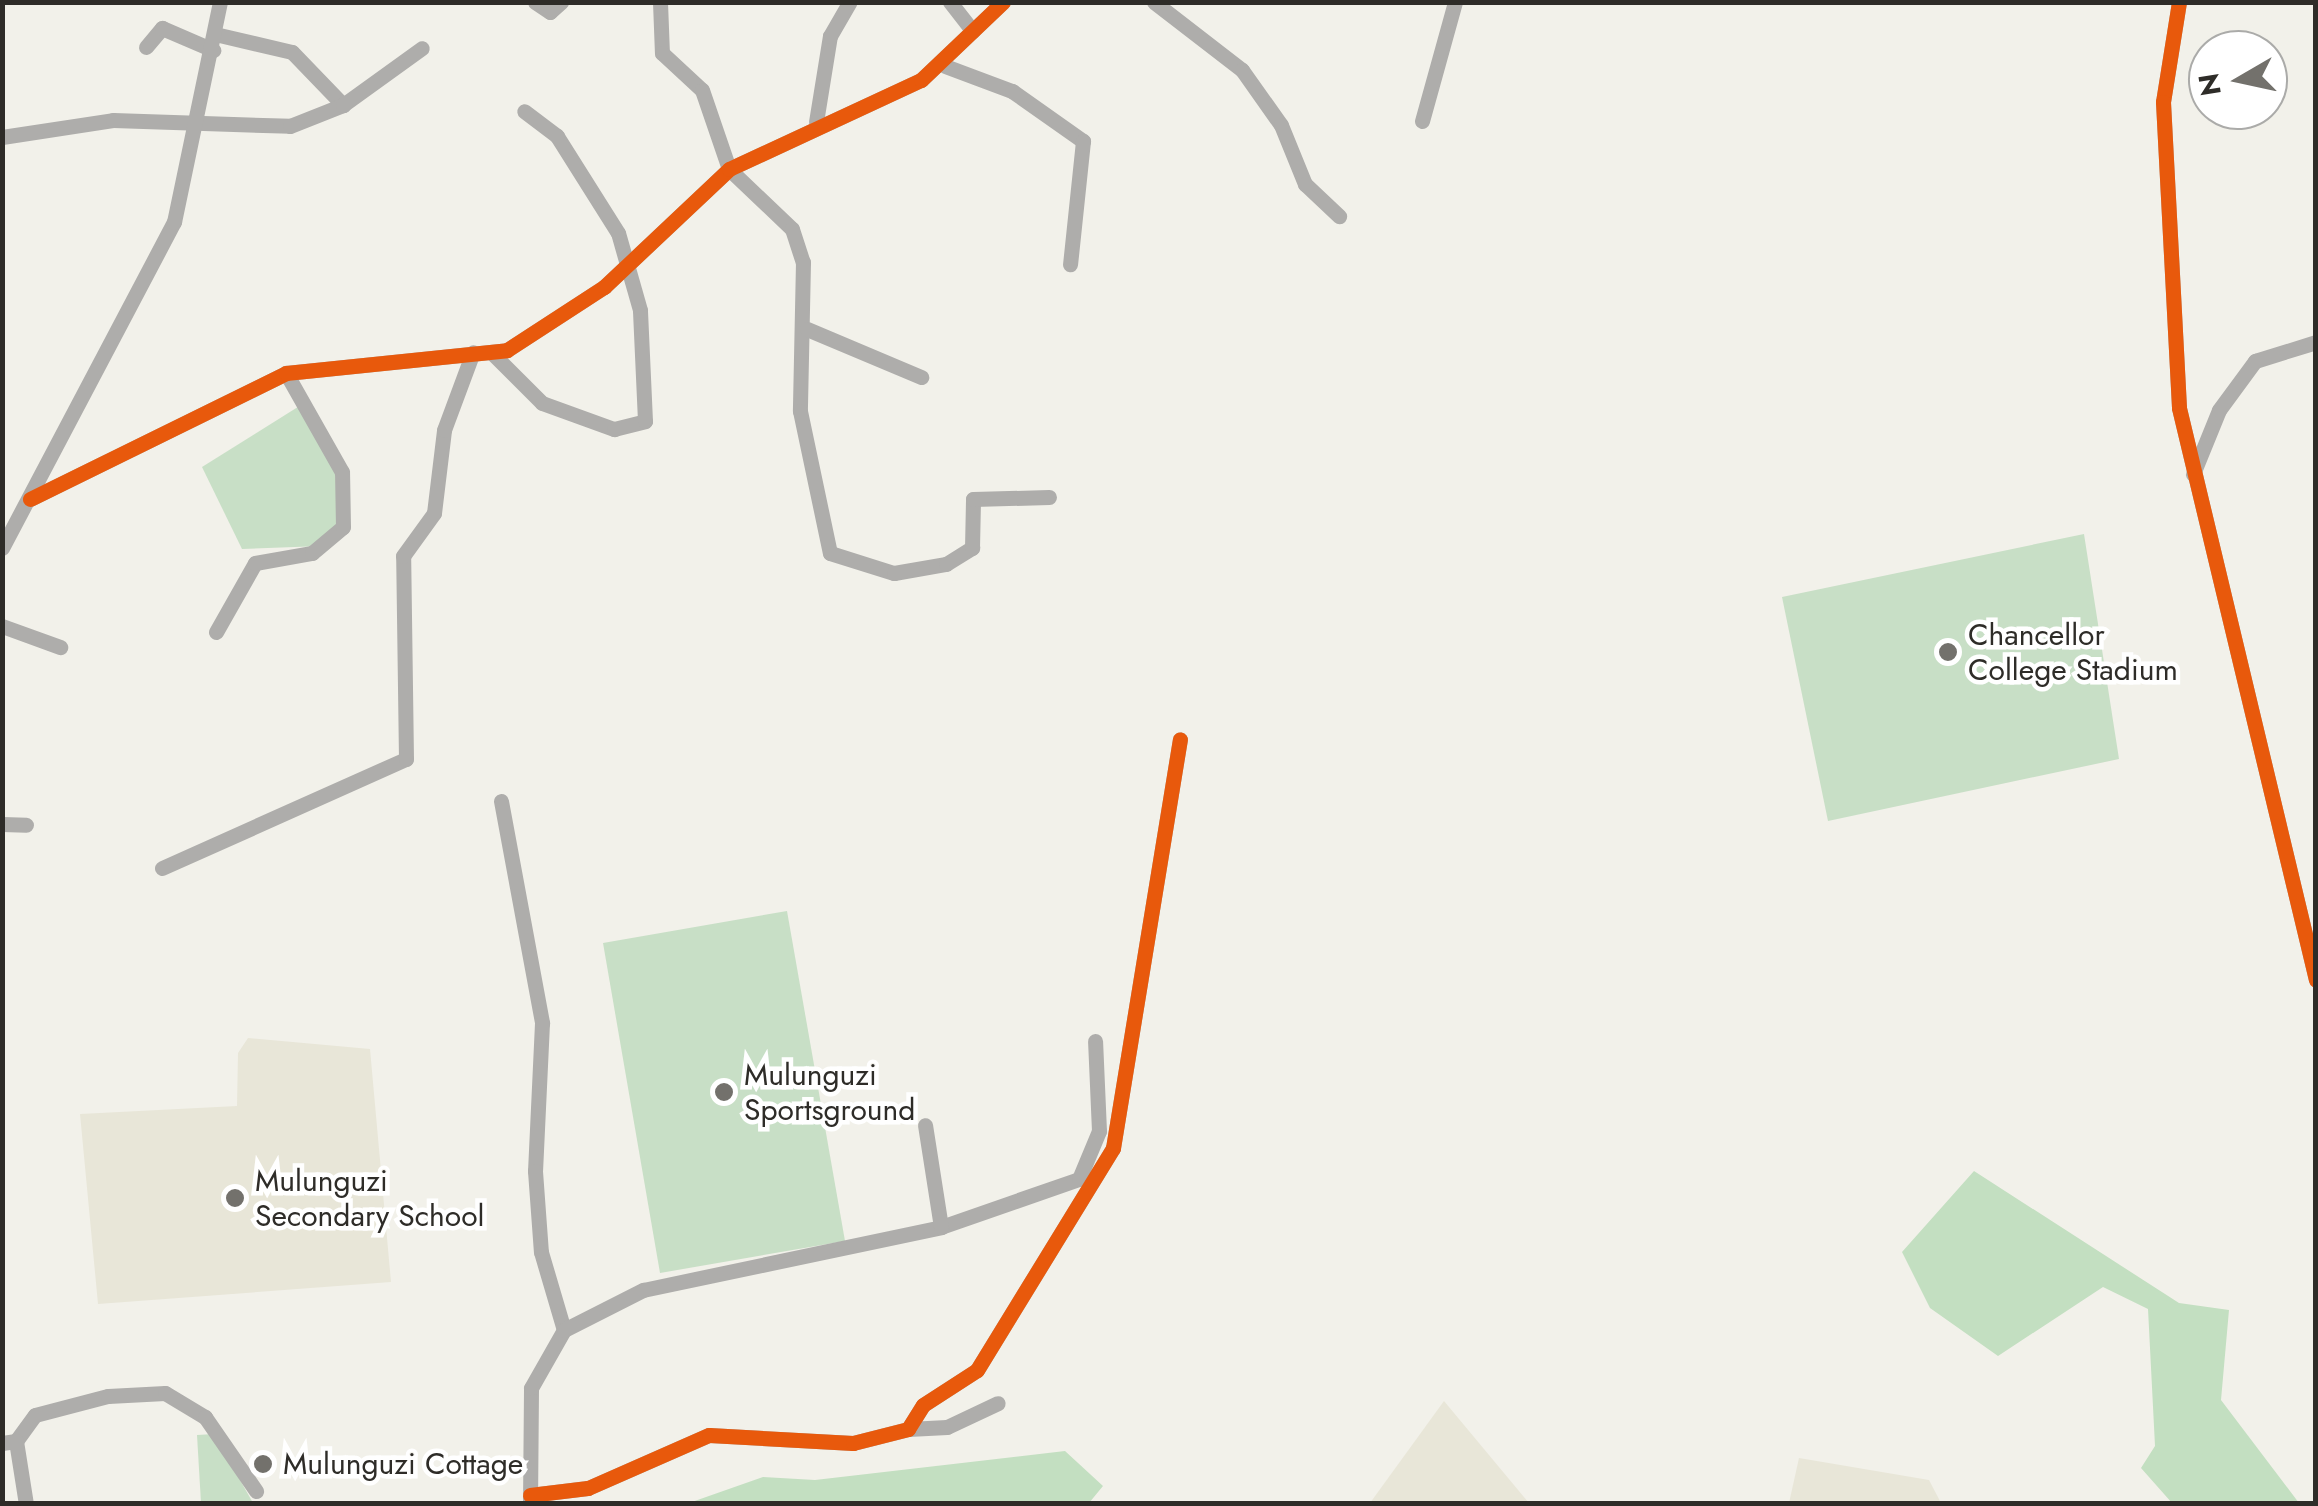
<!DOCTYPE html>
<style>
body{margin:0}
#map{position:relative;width:2318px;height:1506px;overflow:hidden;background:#f2f1ea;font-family:Jost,sans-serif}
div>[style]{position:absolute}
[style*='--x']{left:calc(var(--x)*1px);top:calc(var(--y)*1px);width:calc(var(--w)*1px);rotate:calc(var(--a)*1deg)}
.built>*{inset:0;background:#e8e6d8}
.green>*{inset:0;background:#c8dfc6}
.forest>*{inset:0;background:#c3dfc1}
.minor>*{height:15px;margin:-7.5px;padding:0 7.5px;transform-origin:7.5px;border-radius:7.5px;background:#aeadab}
.cycleway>*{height:15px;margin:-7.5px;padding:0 7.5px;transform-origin:7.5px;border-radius:7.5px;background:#e8590c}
.dots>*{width:28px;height:28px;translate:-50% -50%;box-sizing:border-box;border:5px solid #fff;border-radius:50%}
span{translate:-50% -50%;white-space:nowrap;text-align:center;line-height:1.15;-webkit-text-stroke:9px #fff;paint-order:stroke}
.poi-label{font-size:30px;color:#2e2c28}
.left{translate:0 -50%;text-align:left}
.frame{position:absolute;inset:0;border:5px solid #2e2c28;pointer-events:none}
.north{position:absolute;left:2188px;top:30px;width:100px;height:100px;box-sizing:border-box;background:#fff;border:2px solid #ababa9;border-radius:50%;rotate:261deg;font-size:28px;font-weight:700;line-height:40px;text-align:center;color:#2e2c28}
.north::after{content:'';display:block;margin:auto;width:35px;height:45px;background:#73716c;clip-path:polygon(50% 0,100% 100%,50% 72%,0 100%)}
</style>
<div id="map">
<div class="built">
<div style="clip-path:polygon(248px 1038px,370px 1049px,391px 1282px,98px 1304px,80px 1114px,237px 1106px,238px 1053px)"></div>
<div style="clip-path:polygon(1444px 1401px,1529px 1503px,1370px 1503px)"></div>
<div style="clip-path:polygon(1799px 1458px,1929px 1480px,1941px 1503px,1789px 1503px)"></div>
</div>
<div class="green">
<div style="clip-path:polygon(309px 400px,341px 478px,343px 525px,322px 546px,242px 549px,202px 467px)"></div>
<div style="clip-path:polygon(2084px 534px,2119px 759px,1828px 821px,1782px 597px)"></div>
<div style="clip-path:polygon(787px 911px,845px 1241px,660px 1273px,603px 943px)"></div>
<div style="clip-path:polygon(214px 1434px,253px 1503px,201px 1503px,197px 1435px)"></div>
</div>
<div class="forest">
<div style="clip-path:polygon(1974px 1171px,2179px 1303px,2229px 1310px,2221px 1400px,2299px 1503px,2172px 1503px,2141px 1468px,2155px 1446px,2148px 1309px,2103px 1287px,1998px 1356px,1930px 1308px,1902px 1252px)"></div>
<div style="clip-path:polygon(1065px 1451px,1103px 1486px,1089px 1503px,689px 1503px,763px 1477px,815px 1480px)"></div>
</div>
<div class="minor">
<div style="--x:535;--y:2;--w:18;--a:34"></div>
<div style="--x:550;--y:12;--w:15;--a:-42"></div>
<div style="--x:660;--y:2;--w:51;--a:87.8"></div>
<div style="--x:662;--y:53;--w:54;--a:42.8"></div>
<div style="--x:702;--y:90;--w:83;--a:71.1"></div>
<div style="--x:729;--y:169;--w:87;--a:43.6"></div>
<div style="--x:792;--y:229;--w:35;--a:72"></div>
<div style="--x:803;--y:262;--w:149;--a:91.2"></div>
<div style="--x:800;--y:411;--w:145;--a:78.1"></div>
<div style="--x:830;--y:553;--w:67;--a:17.4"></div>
<div style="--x:894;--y:573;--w:53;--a:-9.8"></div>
<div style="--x:946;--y:564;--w:31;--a:-32"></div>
<div style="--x:972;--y:548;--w:49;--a:-88.8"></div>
<div style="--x:973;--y:499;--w:76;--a:-1.5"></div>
<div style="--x:950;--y:2;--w:37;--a:52"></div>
<div style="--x:1154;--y:2;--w:111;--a:37.7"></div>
<div style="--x:1242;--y:70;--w:67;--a:54.7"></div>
<div style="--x:1281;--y:125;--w:64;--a:67.9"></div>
<div style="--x:1305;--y:184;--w:47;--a:43.3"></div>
<div style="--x:2179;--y:2;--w:101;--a:99.1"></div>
<div style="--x:2163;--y:102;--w:306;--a:87"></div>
<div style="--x:2179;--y:408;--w:588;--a:76.53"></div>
<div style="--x:215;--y:34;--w:79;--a:13.2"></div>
<div style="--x:292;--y:52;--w:74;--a:46.1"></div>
<div style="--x:146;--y:47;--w:25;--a:-50"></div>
<div style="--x:162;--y:28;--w:56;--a:23.3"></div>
<div style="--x:945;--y:66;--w:72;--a:20.5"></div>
<div style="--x:1012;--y:91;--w:87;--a:35.2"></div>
<div style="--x:1083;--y:141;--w:124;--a:96"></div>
<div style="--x:1422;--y:121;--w:123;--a:-74.5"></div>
<div style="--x:816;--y:122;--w:87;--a:-80.8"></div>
<div style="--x:830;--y:36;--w:39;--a:-60"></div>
<div style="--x:2;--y:137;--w:112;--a:-8.7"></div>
<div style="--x:113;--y:120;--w:177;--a:1.9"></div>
<div style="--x:290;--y:126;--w:57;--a:-21.6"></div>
<div style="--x:343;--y:105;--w:97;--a:-35.8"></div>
<div style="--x:807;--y:329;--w:124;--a:22.8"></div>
<div style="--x:493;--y:354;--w:69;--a:45"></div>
<div style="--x:542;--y:403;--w:77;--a:19.9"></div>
<div style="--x:614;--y:429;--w:32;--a:-14"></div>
<div style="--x:645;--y:421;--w:111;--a:-92.6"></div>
<div style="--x:640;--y:310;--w:80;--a:-105.9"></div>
<div style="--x:618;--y:233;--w:115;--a:-122.2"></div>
<div style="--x:557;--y:136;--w:41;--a:-142.9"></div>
<div style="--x:2193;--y:474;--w:69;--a:-67.9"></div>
<div style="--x:2219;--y:410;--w:61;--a:-53.7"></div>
<div style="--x:2255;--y:361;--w:64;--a:-17.3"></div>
<div style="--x:30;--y:499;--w:285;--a:-26.2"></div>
<div style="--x:286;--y:373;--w:222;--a:-5.9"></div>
<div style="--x:507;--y:350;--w:116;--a:-33"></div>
<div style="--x:604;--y:287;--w:172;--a:-43.3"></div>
<div style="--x:729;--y:169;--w:212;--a:-24.9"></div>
<div style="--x:921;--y:80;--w:113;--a:-43.6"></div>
<div style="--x:2;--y:548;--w:369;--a:-62.2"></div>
<div style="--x:174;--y:222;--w:225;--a:-78.2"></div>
<div style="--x:2;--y:626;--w:62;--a:19.9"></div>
<div style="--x:216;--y:632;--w:79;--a:-60.5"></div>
<div style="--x:255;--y:563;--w:58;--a:-10"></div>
<div style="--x:312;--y:553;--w:40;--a:-40"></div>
<div style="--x:343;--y:527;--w:55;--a:-91"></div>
<div style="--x:342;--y:472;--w:114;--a:-119.5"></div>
<div style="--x:501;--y:801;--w:226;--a:79.5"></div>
<div style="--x:542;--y:1023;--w:148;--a:92.7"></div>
<div style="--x:535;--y:1171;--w:81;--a:85.8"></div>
<div style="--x:541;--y:1252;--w:81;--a:73.6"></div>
<div style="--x:2;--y:824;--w:24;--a:2"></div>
<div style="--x:162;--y:868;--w:267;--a:-24.1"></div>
<div style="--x:406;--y:759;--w:203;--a:-90.8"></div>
<div style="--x:403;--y:556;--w:53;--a:-54.2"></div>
<div style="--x:434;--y:513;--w:84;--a:-83.1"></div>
<div style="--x:444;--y:430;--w:83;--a:-69.6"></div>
<div style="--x:941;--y:1227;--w:146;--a:-19.2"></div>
<div style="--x:1079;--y:1179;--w:52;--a:-67.4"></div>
<div style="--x:1099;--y:1131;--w:90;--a:-92.5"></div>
<div style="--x:908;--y:1429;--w:39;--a:-3"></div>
<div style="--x:947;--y:1427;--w:56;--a:-25.2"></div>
<div style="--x:16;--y:1441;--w:32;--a:-54"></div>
<div style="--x:35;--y:1415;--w:75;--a:-14.6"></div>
<div style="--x:108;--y:1396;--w:57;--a:-3"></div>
<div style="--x:165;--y:1393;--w:47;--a:31"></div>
<div style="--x:205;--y:1417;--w:90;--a:55.4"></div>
<div style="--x:2;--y:1443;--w:14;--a:-8"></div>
<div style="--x:16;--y:1441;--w:64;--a:81"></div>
<div style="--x:530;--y:1495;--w:58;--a:-6.9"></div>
<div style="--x:588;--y:1488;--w:132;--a:-23.7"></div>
<div style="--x:709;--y:1435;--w:144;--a:3.2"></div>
<div style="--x:853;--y:1443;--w:57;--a:-14.3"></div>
<div style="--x:908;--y:1429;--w:28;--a:-58"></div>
<div style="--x:923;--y:1405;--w:64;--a:-32.9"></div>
<div style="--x:977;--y:1370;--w:260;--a:-58.5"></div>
<div style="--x:1113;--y:1148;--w:414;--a:-80.7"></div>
<div style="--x:530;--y:1504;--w:116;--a:-89.5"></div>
<div style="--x:531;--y:1388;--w:67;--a:-60.4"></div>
<div style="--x:564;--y:1330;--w:89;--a:-26.9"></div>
<div style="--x:643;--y:1290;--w:305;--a:-11.9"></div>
<div style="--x:941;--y:1227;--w:103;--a:-98.9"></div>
</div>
<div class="cycleway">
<div style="--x:2179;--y:2;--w:101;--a:99.1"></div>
<div style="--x:2163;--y:102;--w:306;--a:87"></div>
<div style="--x:2179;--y:408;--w:588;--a:76.53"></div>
<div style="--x:30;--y:499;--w:285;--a:-26.2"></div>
<div style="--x:286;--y:373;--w:222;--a:-5.9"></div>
<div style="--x:507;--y:350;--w:116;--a:-33"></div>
<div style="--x:604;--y:287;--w:172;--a:-43.3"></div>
<div style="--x:729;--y:169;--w:212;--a:-24.9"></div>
<div style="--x:921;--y:80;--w:113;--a:-43.6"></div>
<div style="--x:530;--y:1495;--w:58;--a:-6.9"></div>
<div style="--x:588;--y:1488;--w:132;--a:-23.7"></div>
<div style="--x:709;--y:1435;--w:144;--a:3.2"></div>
<div style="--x:853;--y:1443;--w:57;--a:-14.3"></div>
<div style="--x:908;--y:1429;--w:28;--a:-58"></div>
<div style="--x:923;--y:1405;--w:64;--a:-32.9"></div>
<div style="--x:977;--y:1370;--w:260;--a:-58.5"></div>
<div style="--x:1113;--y:1148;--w:414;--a:-80.7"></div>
</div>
<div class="dots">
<div style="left:1948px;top:652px;background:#73716c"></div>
<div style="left:724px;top:1092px;background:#73716c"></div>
<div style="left:235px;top:1198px;background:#73716c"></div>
<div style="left:263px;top:1464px;background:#73716c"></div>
</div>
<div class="poi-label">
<span class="left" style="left:1968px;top:652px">Chancellor<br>College Stadium</span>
<span class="left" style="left:744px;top:1092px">Mulunguzi<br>Sportsground</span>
<span class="left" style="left:255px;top:1198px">Mulunguzi<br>Secondary School</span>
<span class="left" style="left:283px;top:1464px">Mulunguzi Cottage</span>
</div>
<div class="frame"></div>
<div class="north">N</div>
</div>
